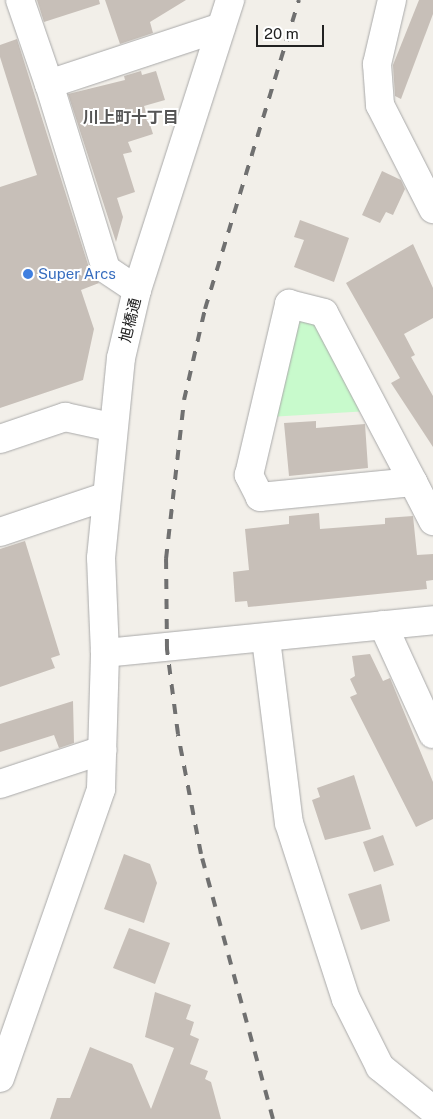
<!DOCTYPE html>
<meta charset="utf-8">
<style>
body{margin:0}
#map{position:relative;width:433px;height:1119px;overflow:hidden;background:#f2efe9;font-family:"Public Sans","Noto Sans JP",sans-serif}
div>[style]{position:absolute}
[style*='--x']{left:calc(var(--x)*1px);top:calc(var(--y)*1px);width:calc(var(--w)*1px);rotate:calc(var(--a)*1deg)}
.park>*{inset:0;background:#c8facc}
.building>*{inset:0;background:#c7bfb8}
.roads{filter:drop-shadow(0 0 1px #a9a9a9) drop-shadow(0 0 1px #a9a9a9)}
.minor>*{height:28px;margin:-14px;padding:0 14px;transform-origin:14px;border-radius:14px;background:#fff}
.rail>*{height:4px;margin-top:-2px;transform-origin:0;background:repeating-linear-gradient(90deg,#707070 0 10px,transparent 0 20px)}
.dots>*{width:14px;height:14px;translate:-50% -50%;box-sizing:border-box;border:2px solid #fff;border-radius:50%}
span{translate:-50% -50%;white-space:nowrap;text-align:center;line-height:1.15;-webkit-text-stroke:4px #fff;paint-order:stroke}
.shop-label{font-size:15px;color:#366cbe}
.left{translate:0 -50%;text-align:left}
.street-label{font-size:15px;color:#222}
.neighbourhood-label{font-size:16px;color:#555;font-weight:700}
.scale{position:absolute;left:256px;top:25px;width:68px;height:22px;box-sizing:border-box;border:2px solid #222;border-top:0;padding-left:6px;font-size:15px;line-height:18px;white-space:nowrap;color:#222;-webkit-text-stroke:4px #fff;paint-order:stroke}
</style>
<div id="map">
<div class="park">
<div style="clip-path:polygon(294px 311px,320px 319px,369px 411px,269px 417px)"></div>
</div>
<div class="building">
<div style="clip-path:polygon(37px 0,99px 0,100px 4px,44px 22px)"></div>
<div style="clip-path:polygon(105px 0,186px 0,150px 22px,153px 33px,120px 44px)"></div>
<div style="clip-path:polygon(419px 0,433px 0,433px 14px,401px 99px,395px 96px,393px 65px)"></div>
<div style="clip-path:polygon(17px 39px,91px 274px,99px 283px,81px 290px,94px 329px,83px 380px,0 408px,0 187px,37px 175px,0 57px,0 45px)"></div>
<div style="clip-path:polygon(141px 71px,142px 75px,156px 71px,165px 100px,144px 106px,153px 134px,128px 142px,132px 152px,123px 154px,135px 192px,117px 198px,123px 217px,116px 242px,68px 94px,125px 80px,124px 76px)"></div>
<div style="clip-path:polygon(382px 171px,401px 180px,405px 189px,393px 215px,386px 212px,380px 223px,362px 215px)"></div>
<div style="clip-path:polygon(300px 220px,349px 238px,334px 282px,294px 267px,304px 240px,294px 237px)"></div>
<div style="clip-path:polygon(413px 244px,433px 288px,433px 318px,404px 334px,415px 355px,411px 357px,433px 396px,433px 447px,391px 383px,400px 378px,346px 283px)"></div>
<div style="clip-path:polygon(316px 421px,316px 428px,365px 424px,368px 468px,289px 476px,284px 423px)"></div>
<div style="clip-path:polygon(319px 513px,320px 529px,385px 524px,385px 518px,413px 516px,417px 555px,433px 554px,433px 580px,426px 581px,427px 589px,248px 607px,247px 601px,235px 602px,233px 572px,249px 570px,245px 529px,289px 524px,289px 516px)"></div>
<div style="clip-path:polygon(25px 541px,60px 655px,51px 658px,55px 668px,0 687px,0 549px)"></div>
<div style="clip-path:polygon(370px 654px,383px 681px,390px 678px,433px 782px,433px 819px,416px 827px,350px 697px,357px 694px,350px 679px,355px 676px,352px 656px)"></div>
<div style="clip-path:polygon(73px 701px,74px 743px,59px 748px,54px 735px,0 752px,0 724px)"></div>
<div style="clip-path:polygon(354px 775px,371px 829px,325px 840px,312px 800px,320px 797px,317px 788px)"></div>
<div style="clip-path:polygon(383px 835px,394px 865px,374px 872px,363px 842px)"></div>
<div style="clip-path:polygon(124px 854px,150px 864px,157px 883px,144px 923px,104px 909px)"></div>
<div style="clip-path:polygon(381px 884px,390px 921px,361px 930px,348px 894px)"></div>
<div style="clip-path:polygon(129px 928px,170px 943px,155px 984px,113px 968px)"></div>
<div style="clip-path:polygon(155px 992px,191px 1005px,186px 1019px,194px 1022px,190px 1035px,199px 1039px,190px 1064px,208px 1071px,205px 1079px,211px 1082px,221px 1119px,50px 1119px,57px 1098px,70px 1098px,90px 1047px,132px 1064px,151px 1109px,174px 1048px,145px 1037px)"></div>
</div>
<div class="roads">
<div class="minor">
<div style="--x:20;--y:0;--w:89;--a:71"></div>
<div style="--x:392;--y:0;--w:66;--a:103.2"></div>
<div style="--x:377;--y:64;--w:41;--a:85.8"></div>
<div style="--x:380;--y:105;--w:117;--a:63"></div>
<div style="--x:137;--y:290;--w:37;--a:-146"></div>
<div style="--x:106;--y:269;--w:194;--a:-107.1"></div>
<div style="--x:49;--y:84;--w:181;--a:-18.3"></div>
<div style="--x:0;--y:439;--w:69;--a:-18.7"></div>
<div style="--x:65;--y:417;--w:47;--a:12.3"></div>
<div style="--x:413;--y:482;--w:154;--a:174.4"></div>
<div style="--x:260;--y:497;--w:25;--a:-117"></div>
<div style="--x:249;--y:475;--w:176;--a:-76.8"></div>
<div style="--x:289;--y:304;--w:36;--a:14"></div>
<div style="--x:324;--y:313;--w:191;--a:62.2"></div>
<div style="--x:413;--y:482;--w:44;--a:62.9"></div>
<div style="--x:0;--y:532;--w:110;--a:-18.6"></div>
<div style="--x:383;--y:625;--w:120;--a:65.4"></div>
<div style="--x:266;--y:639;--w:185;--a:82.9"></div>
<div style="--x:289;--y:823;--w:185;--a:72.1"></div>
<div style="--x:346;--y:999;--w:76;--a:63.4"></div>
<div style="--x:380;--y:1067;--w:68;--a:39.1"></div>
<div style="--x:105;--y:653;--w:330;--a:-5.7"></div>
<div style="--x:0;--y:784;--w:108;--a:-18.3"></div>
<div style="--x:0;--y:1078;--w:306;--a:-70.7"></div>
<div style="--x:101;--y:789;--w:136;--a:-88.3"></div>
<div style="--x:105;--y:653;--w:95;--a:-92.4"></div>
<div style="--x:101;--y:558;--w:201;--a:-84.3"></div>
<div style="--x:121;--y:358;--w:70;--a:-76.8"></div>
<div style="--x:137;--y:290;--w:305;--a:-72.2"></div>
</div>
</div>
<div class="rail">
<div style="--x:273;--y:1119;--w:275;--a:-105.2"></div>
<div style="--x:201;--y:854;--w:122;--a:-100.9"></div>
<div style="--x:178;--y:734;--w:86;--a:-97.4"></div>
<div style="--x:167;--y:649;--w:90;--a:-90.6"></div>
<div style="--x:166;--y:559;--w:160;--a:-83.5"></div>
<div style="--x:184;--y:400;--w:93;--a:-77"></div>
<div style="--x:205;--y:309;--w:323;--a:-73.1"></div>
</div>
<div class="dots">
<div style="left:28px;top:274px;background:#3f7fe0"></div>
</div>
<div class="shop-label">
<span class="left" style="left:38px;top:274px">Super Arcs</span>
</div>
<div class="street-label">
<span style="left:130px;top:320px;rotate:-76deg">旭橋通</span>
</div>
<div class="neighbourhood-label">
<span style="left:131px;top:118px">川上町十丁目</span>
</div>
<div class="scale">20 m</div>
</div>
